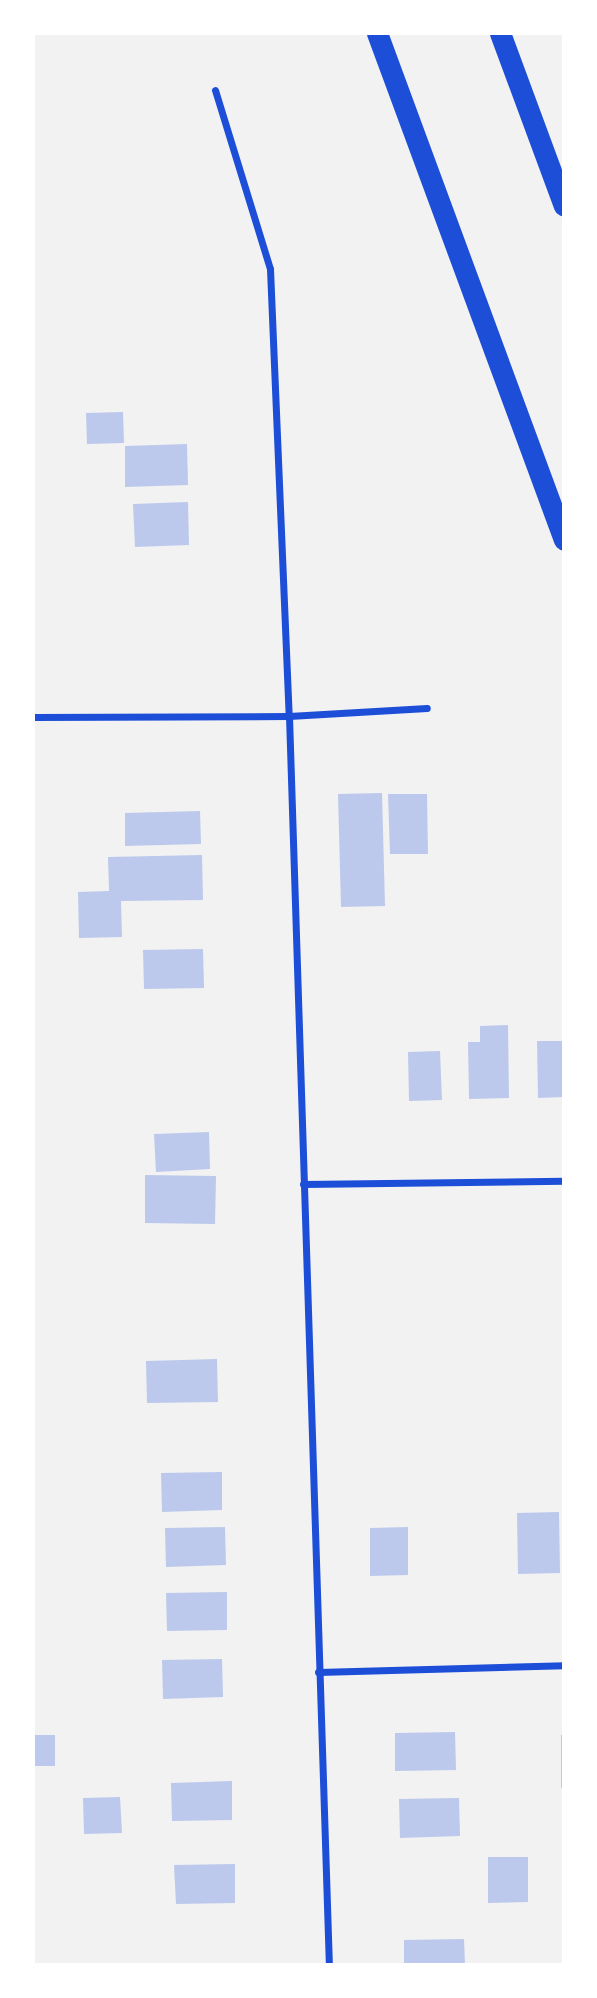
<!DOCTYPE html>
<style>
body{margin:0}
#map{position:relative;width:597px;height:1998px;overflow:hidden;background:#f2f2f2;font-family:"DM Sans",sans-serif}
div>[style]{position:absolute}
[style*='--x']{left:calc(var(--x)*1px);top:calc(var(--y)*1px);width:calc(var(--w)*1px);rotate:calc(var(--a)*1deg)}
.building>*{inset:0;background:#bdc9ec}
.minor>*{height:7px;margin:-3.5px;padding:0 3.5px;transform-origin:3.5px;border-radius:3.5px;background:#1d4ed8}
.motorway>*{height:21px;margin:-10.5px;padding:0 10.5px;transform-origin:10.5px;border-radius:10.5px;background:#1d4ed8}
span{translate:-50% -50%;white-space:nowrap;text-align:center;line-height:1.15;-webkit-text-stroke:5px #fff;paint-order:stroke}
.frame{position:absolute;inset:0;border:35px solid #fff;pointer-events:none}
</style>
<div id="map">
<div class="building">
<div style="clip-path:polygon(123px 412px,124px 443px,87px 444px,86px 413px)"></div>
<div style="clip-path:polygon(187px 444px,188px 485px,125px 487px,125px 446px)"></div>
<div style="clip-path:polygon(188px 502px,189px 545px,135px 547px,133px 504px)"></div>
<div style="clip-path:polygon(382px 793px,385px 906px,341px 907px,338px 794px)"></div>
<div style="clip-path:polygon(388px 794px,427px 794px,428px 854px,390px 854px)"></div>
<div style="clip-path:polygon(200px 811px,201px 844px,125px 846px,125px 813px)"></div>
<div style="clip-path:polygon(202px 855px,203px 900px,121px 901px,122px 937px,79px 938px,78px 892px,109px 891px,108px 857px)"></div>
<div style="clip-path:polygon(203px 949px,204px 988px,144px 989px,143px 950px)"></div>
<div style="clip-path:polygon(508px 1025px,509px 1098px,469px 1099px,468px 1042px,480px 1042px,480px 1026px)"></div>
<div style="clip-path:polygon(537px 1041px,564px 1041px,564px 1097px,538px 1098px)"></div>
<div style="clip-path:polygon(440px 1051px,442px 1100px,409px 1101px,408px 1052px)"></div>
<div style="clip-path:polygon(209px 1132px,210px 1169px,156px 1172px,154px 1134px)"></div>
<div style="clip-path:polygon(145px 1175px,216px 1176px,215px 1224px,145px 1223px)"></div>
<div style="clip-path:polygon(217px 1359px,218px 1402px,147px 1403px,146px 1361px)"></div>
<div style="clip-path:polygon(222px 1472px,222px 1510px,162px 1512px,161px 1473px)"></div>
<div style="clip-path:polygon(559px 1512px,560px 1573px,518px 1574px,517px 1513px)"></div>
<div style="clip-path:polygon(225px 1527px,226px 1565px,166px 1567px,165px 1528px)"></div>
<div style="clip-path:polygon(408px 1527px,408px 1575px,370px 1576px,370px 1528px)"></div>
<div style="clip-path:polygon(227px 1592px,227px 1630px,167px 1631px,166px 1593px)"></div>
<div style="clip-path:polygon(222px 1659px,223px 1697px,163px 1699px,162px 1660px)"></div>
<div style="clip-path:polygon(455px 1732px,456px 1770px,395px 1771px,395px 1733px)"></div>
<div style="clip-path:polygon(33px 1735px,55px 1735px,55px 1766px,33px 1766px)"></div>
<div style="clip-path:polygon(561px 1735px,564px 1735px,564px 1788px,561px 1788px)"></div>
<div style="clip-path:polygon(232px 1781px,232px 1820px,172px 1821px,171px 1783px)"></div>
<div style="clip-path:polygon(120px 1797px,122px 1833px,84px 1834px,83px 1798px)"></div>
<div style="clip-path:polygon(459px 1798px,460px 1836px,400px 1838px,399px 1799px)"></div>
<div style="clip-path:polygon(488px 1857px,528px 1857px,528px 1902px,488px 1903px)"></div>
<div style="clip-path:polygon(235px 1864px,235px 1903px,176px 1904px,174px 1865px)"></div>
<div style="clip-path:polygon(464px 1939px,465px 1965px,404px 1965px,404px 1940px)"></div>
</div>
<div class="minor">
<div style="--x:215;--y:90;--w:187;--a:72.9"></div>
<div style="--x:270;--y:269;--w:447;--a:87.6"></div>
<div style="--x:289;--y:716;--w:1250;--a:88.17"></div>
<div style="--x:33;--y:717;--w:256;--a:-0.2"></div>
<div style="--x:289;--y:716;--w:138;--a:-3.3"></div>
<div style="--x:303;--y:1184;--w:261;--a:-0.7"></div>
<div style="--x:318;--y:1672;--w:246;--a:-1.6"></div>
</div>
<div class="motorway">
<div style="--x:377;--y:33;--w:540;--a:69.75"></div>
<div style="--x:500;--y:33;--w:184;--a:69.7"></div>
</div>
<div class="frame"></div>
</div>
